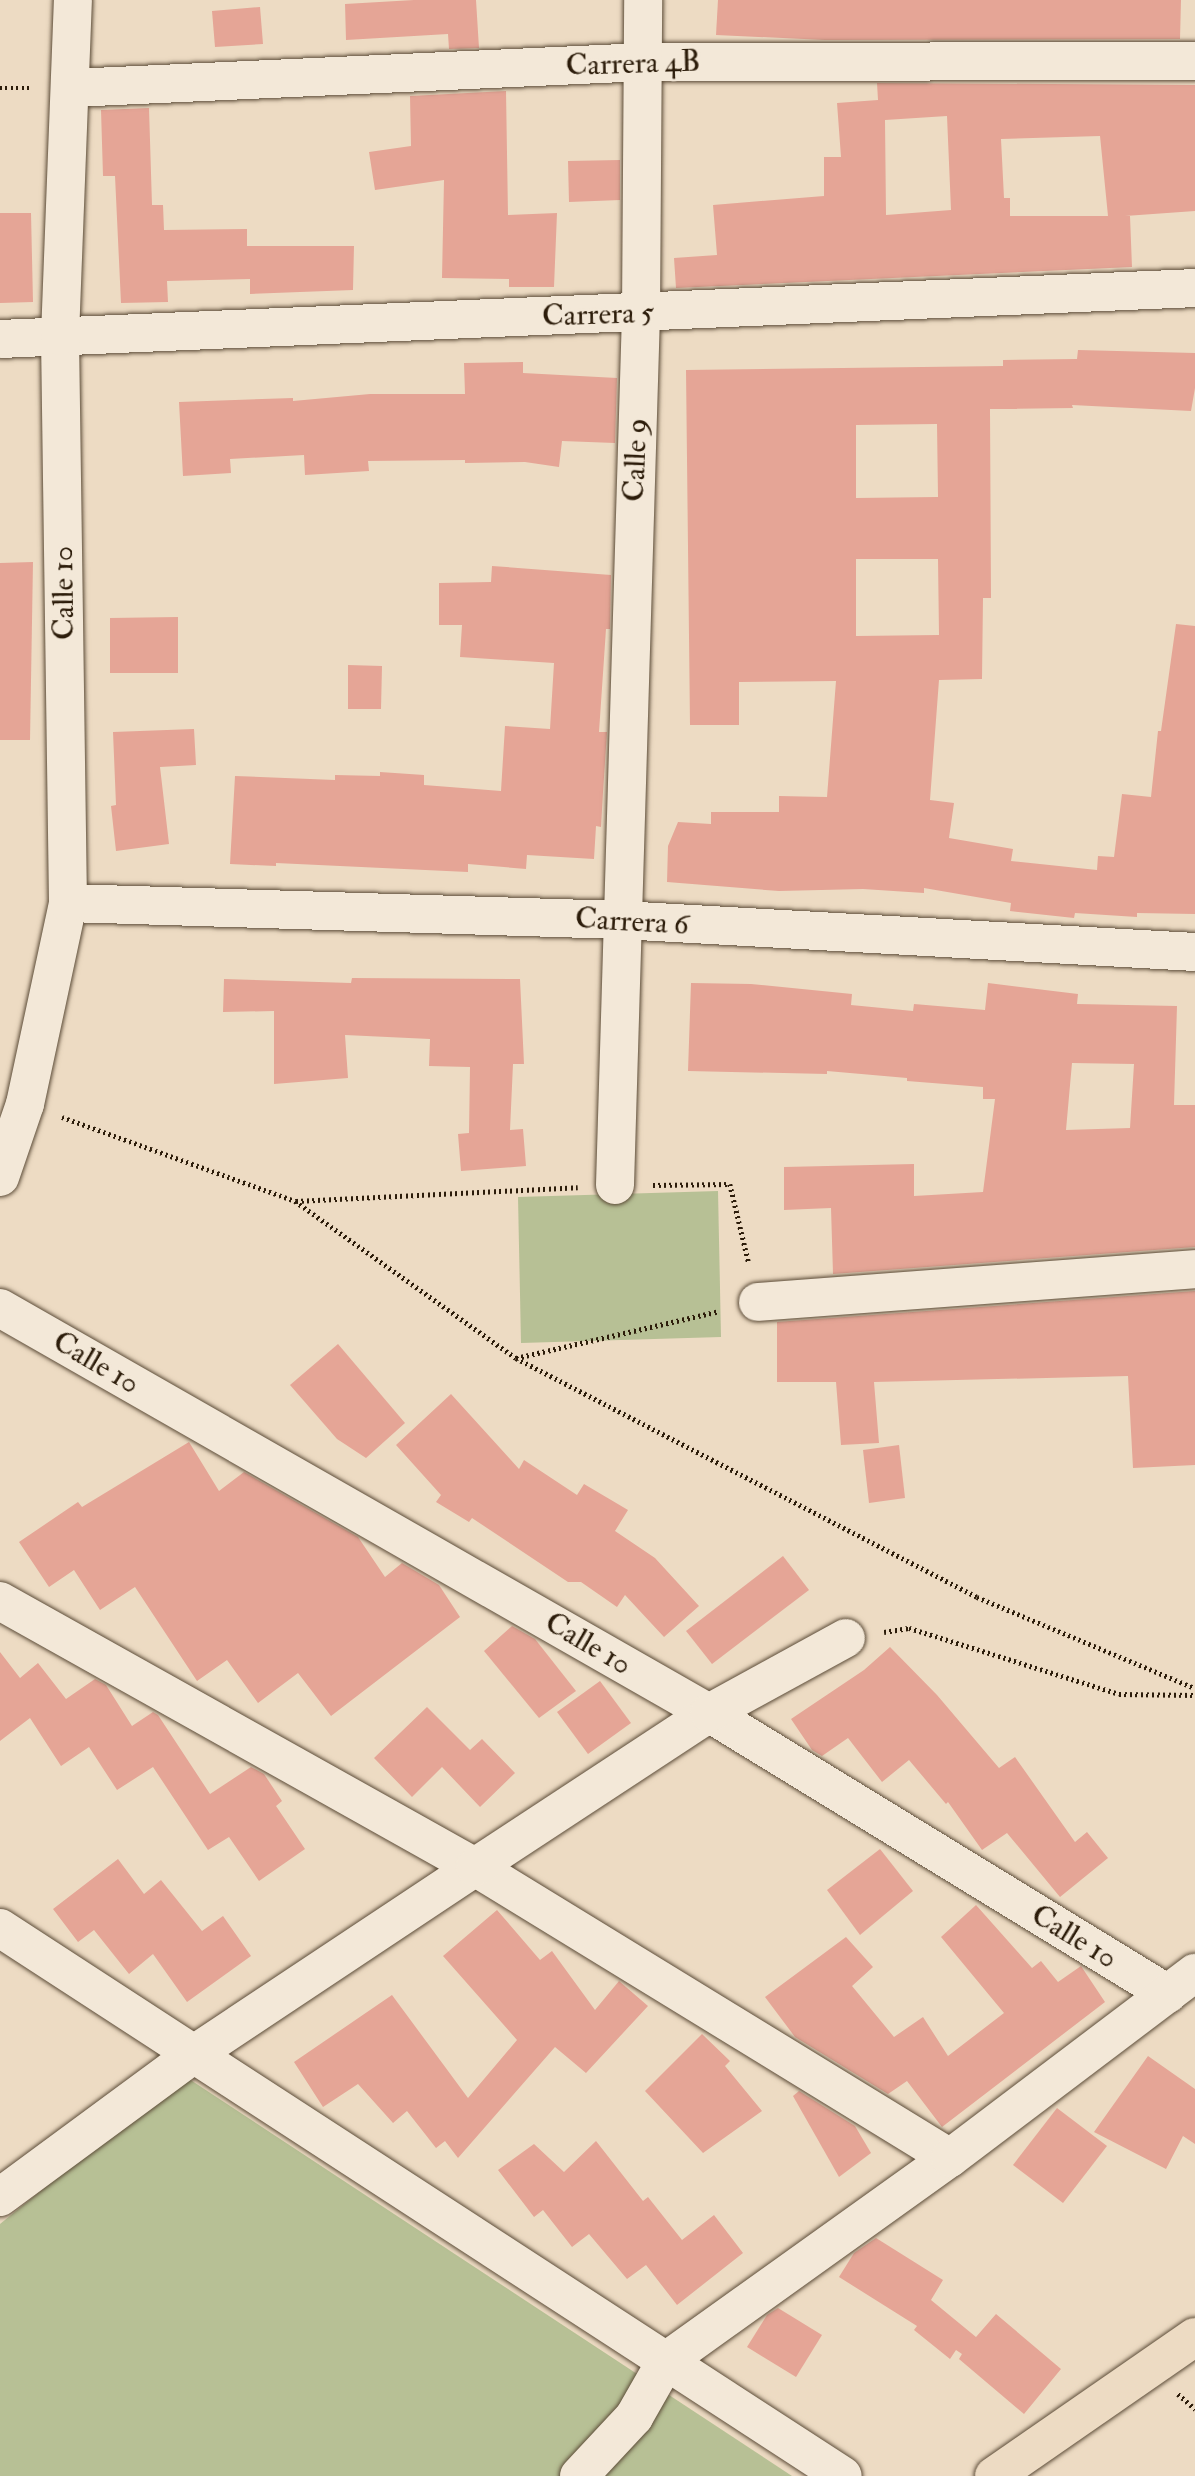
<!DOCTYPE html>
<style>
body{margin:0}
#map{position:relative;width:1195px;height:2476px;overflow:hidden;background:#eddbc3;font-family:"IM FELL Double Pica",serif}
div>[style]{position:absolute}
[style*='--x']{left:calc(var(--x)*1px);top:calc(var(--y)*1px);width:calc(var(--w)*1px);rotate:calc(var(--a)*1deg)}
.green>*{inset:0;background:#b7c095}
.building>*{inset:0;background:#e5a596}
.path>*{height:4.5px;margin-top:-2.25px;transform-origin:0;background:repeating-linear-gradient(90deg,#2c1c0a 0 2px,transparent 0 5.5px)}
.roads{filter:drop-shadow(0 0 2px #5c4c38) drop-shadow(0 0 2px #5c4c38)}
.minor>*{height:38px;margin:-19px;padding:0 19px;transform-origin:19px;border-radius:19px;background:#f3e8d8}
.major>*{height:38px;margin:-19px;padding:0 19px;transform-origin:19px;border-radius:19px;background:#eddbc3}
span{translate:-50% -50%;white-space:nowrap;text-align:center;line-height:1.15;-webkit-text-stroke:5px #f3e8d8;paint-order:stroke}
.street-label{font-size:30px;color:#2c1c0a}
</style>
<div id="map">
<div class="green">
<div style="clip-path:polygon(718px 1191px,721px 1337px,521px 1343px,518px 1197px)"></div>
<div style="clip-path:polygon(183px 2075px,792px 2476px,0 2476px,0 2224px)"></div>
</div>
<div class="building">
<div style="clip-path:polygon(414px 0,476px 0,479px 48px,449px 49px,448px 34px,346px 40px,345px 4px)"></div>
<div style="clip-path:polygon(718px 0,1181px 0,1180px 39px,825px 40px,716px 35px)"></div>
<div style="clip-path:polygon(260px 7px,263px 44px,215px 47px,212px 11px)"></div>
<div style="clip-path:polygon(evenodd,877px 83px,1195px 85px,1195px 211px,1125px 216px,1130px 216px,1132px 267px,676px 288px,674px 258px,717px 255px,713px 205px,824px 196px,824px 157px,841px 157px,837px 103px,878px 100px,877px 83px,947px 116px,951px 210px,886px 215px,885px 120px,947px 116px,877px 83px,1100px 136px,1108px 216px,1010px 216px,1010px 198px,1004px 198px,1001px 139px,1100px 136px)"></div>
<div style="clip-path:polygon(506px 91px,508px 215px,557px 213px,554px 287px,509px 287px,509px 279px,442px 278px,444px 180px,375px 190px,369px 152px,411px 146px,410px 96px)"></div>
<div style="clip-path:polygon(149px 108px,152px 205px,163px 205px,164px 230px,247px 229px,247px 246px,354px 246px,353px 290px,250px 294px,250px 279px,167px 281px,168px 302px,121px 303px,115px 176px,103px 176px,101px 110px)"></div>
<div style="clip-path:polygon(620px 160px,620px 200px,569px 202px,568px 161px)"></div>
<div style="clip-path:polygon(0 213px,31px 213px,33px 302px,0 303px)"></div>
<div style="clip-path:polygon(evenodd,1078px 350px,1195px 353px,1195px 388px,1191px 411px,1072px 405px,1073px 408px,990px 409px,991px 598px,983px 598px,982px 679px,939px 680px,930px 800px,954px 803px,949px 838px,1013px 849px,1011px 861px,1097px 870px,1098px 856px,1114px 857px,1122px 794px,1151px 797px,1158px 731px,1161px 731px,1176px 624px,1195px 626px,1195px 914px,1137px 913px,1137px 917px,1075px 913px,1074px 918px,1010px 911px,1011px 903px,924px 888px,924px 893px,863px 889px,779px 891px,667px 882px,668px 846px,678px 822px,711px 824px,711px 812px,779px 812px,779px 796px,827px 797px,836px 681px,739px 682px,739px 725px,690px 725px,686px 370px,1003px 366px,1003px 360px,1077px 359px,1078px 350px,937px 424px,938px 497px,856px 498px,856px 425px,937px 424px,1078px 350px,856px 559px,938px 559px,939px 635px,856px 636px,856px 559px)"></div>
<div style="clip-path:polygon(523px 362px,523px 373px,617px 378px,615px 443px,562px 441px,559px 467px,525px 462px,465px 463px,465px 460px,368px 461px,369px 471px,305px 475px,304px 455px,230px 459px,231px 473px,183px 476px,179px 402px,293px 398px,293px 401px,370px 394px,465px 394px,464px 363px)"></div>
<div style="clip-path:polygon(33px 562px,30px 740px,0 740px,0 563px)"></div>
<div style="clip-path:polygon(492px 566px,611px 575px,610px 629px,606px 629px,599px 732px,607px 732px,603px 792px,601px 827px,596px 826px,594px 859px,527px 855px,526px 869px,468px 864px,468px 872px,276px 863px,276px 866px,230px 864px,235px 776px,335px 780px,335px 775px,380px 776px,380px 772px,424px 775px,424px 785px,501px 791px,505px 726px,550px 729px,554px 663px,460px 657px,462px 625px,439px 625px,439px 583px,491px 582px)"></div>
<div style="clip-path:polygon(178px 617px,178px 673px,110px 673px,110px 618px)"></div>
<div style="clip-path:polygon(348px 665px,382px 666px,381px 709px,348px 709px)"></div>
<div style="clip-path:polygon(194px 729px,196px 765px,160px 767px,169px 844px,116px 851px,111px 806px,116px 805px,113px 732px)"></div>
<div style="clip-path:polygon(352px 978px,520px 979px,524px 1064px,513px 1064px,510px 1130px,523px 1129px,526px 1166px,461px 1171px,458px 1134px,469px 1133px,470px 1067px,429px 1066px,430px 1039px,345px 1035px,348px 1078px,274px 1084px,274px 1011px,223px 1012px,224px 979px,351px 983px)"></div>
<div style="clip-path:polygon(evenodd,691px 983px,751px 984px,852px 994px,851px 1005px,913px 1011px,914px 1004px,985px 1010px,988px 983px,1078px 994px,1077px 1004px,1177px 1006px,1174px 1105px,1195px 1105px,1195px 1247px,833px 1274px,831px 1208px,784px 1210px,784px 1167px,914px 1164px,914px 1196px,983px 1192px,995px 1099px,983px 1099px,983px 1087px,907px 1081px,907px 1078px,827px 1071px,827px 1074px,688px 1071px,691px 983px,1072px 1063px,1134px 1064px,1130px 1128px,1066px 1130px,1072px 1063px)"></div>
<div style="clip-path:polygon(1195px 1291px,1195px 1465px,1133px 1468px,1128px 1376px,874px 1382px,879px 1443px,841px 1445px,836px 1382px,777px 1382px,777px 1322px)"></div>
<div style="clip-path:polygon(338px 1344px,405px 1423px,366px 1458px,337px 1439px,290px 1385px)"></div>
<div style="clip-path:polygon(451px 1394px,519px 1469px,524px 1460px,577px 1495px,584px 1484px,628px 1510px,615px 1531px,655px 1558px,699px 1606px,664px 1637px,625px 1595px,617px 1607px,581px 1582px,568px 1582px,472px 1518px,469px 1522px,436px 1502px,441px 1495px,396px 1445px)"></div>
<div style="clip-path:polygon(189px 1442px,219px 1491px,244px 1472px,358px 1537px,385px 1577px,402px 1563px,439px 1585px,460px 1617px,331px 1716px,298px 1673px,258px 1703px,227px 1660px,197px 1681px,135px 1587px,100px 1610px,74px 1570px,49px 1587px,19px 1542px,78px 1502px,82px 1507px)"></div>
<div style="clip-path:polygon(899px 1445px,905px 1498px,869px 1503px,863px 1450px)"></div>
<div style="clip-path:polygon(783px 1556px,809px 1590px,712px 1664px,686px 1631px)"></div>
<div style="clip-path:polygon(512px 1626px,535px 1639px,576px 1691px,539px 1718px,484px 1651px)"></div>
<div style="clip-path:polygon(890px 1647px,937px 1695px,999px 1768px,1015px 1757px,1075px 1842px,1087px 1832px,1108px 1858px,1060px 1897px,1007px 1833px,982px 1850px,948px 1802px,946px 1804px,909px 1760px,882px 1782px,848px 1738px,822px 1756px,812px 1750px,791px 1719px,864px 1670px)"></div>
<div style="clip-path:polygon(0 1652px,20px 1678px,38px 1663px,66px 1699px,95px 1679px,106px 1685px,132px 1726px,153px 1712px,158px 1715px,210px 1794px,251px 1767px,264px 1774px,282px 1801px,276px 1806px,305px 1849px,259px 1881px,229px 1837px,208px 1850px,153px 1767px,117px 1790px,89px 1747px,61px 1766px,30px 1718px,0 1741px)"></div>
<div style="clip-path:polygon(600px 1681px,631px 1723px,588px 1754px,557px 1712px)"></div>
<div style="clip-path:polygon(427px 1707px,470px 1750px,482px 1739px,515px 1773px,480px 1807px,442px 1767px,412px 1797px,374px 1758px)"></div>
<div style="clip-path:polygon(880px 1849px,913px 1891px,860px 1935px,827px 1890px)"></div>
<div style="clip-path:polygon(118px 1859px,144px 1894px,161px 1880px,202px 1931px,223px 1916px,251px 1956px,187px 2002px,153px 1954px,129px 1974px,94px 1930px,78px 1942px,53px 1909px)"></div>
<div style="clip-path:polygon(976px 1905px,1032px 1968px,1041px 1961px,1058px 1982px,1081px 1966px,1105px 2002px,942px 2127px,907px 2081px,888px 2094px,795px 2037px,765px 1997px,846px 1937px,873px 1967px,852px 1986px,894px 2037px,923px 2017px,948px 2056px,1004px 2013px,941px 1937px)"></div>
<div style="clip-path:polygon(497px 1910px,540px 1960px,552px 1951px,595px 2010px,619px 1981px,648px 2006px,586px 2073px,555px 2047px,458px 2158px,445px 2141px,436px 2148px,407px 2111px,393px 2123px,358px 2084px,323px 2107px,294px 2062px,392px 1995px,468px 2098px,517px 2040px,443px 1956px)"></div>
<div style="clip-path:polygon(702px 2034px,730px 2061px,725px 2066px,762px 2111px,703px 2153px,645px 2091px)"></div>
<div style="clip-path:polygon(1148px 2056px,1195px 2089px,1195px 2144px,1183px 2136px,1166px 2169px,1094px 2132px)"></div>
<div style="clip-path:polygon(799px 2091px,855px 2126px,871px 2153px,839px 2177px,793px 2096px)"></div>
<div style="clip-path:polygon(1057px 2108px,1107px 2146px,1063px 2203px,1013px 2165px)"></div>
<div style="clip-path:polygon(596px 2141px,643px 2201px,648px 2197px,682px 2240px,714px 2215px,743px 2253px,677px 2305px,646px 2265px,627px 2279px,589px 2234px,572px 2247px,543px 2210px,534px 2217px,498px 2170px,534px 2144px,564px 2172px)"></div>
<div style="clip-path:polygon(876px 2238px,943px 2280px,931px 2300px,976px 2337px,996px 2314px,1061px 2369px,1024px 2414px,959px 2359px,962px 2354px,956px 2350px,950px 2359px,914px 2330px,917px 2326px,839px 2277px,854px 2253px)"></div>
<div style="clip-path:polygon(778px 2308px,822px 2335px,796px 2377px,747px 2347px,767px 2315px)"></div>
</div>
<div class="path">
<div style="--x:0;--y:88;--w:31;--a:0"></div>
<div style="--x:62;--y:1117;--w:248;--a:19.8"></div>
<div style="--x:295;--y:1201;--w:271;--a:35.4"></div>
<div style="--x:516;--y:1358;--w:519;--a:27.4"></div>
<div style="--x:977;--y:1597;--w:236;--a:22.7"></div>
<div style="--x:653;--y:1185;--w:77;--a:-0.7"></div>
<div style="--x:730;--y:1184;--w:82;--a:76.6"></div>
<div style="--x:296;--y:1201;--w:282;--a:-2.8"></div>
<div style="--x:516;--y:1358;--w:208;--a:-13"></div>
<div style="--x:884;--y:1632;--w:25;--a:-9"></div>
<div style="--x:909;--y:1628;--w:220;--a:17.4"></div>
<div style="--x:1119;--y:1694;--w:76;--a:0.8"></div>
<div style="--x:1178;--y:2394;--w:23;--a:41"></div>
</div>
<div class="roads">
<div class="minor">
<div style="--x:72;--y:88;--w:573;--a:-2.6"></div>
<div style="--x:644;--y:62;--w:551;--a:-0.1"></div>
<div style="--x:0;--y:339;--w:1196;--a:-2.44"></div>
<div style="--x:68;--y:903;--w:553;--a:1.76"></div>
<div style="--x:621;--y:920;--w:575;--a:3.19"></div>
<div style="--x:0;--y:1177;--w:77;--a:-71.1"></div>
<div style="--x:25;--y:1104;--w:206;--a:-77.9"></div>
<div style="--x:68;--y:903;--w:567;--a:-90.81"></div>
<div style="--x:60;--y:336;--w:336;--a:-87.8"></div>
<div style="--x:615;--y:1185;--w:872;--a:-88.29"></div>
<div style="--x:641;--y:313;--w:313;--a:-89.6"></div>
<div style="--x:758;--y:1302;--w:438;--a:-4.3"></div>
<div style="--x:0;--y:1308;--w:817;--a:29.74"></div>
<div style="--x:709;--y:1713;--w:538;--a:31.47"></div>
<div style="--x:0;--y:1601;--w:544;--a:29.25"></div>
<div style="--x:475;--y:1867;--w:557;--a:31.49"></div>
<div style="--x:0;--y:1928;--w:1005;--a:33.03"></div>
<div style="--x:0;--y:2197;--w:241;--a:-36.4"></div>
<div style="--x:194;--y:2054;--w:338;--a:-33.6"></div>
<div style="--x:475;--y:1867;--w:280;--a:-33.3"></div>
<div style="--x:709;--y:1713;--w:156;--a:-28.7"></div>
<div style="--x:579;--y:2476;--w:81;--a:-47"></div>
<div style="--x:634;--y:2417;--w:64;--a:-60.3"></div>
<div style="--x:666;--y:2361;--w:349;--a:-35.6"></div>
<div style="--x:950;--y:2158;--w:307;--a:-37.1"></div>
</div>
<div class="major">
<div style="--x:994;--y:2476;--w:244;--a:-34.7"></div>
</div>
</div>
<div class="street-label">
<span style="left:633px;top:64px;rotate:-2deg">Carrera 4B</span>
<span style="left:598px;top:315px;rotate:-2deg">Carrera 5</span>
<span style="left:636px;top:460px;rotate:-88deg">Calle 9</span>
<span style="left:64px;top:593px;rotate:-91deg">Calle 10</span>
<span style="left:632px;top:922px;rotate:3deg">Carrera 6</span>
<span style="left:96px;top:1363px;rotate:30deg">Calle 10</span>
<span style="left:588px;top:1644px;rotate:30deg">Calle 10</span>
<span style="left:1074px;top:1937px;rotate:31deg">Calle 10</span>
</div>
</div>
